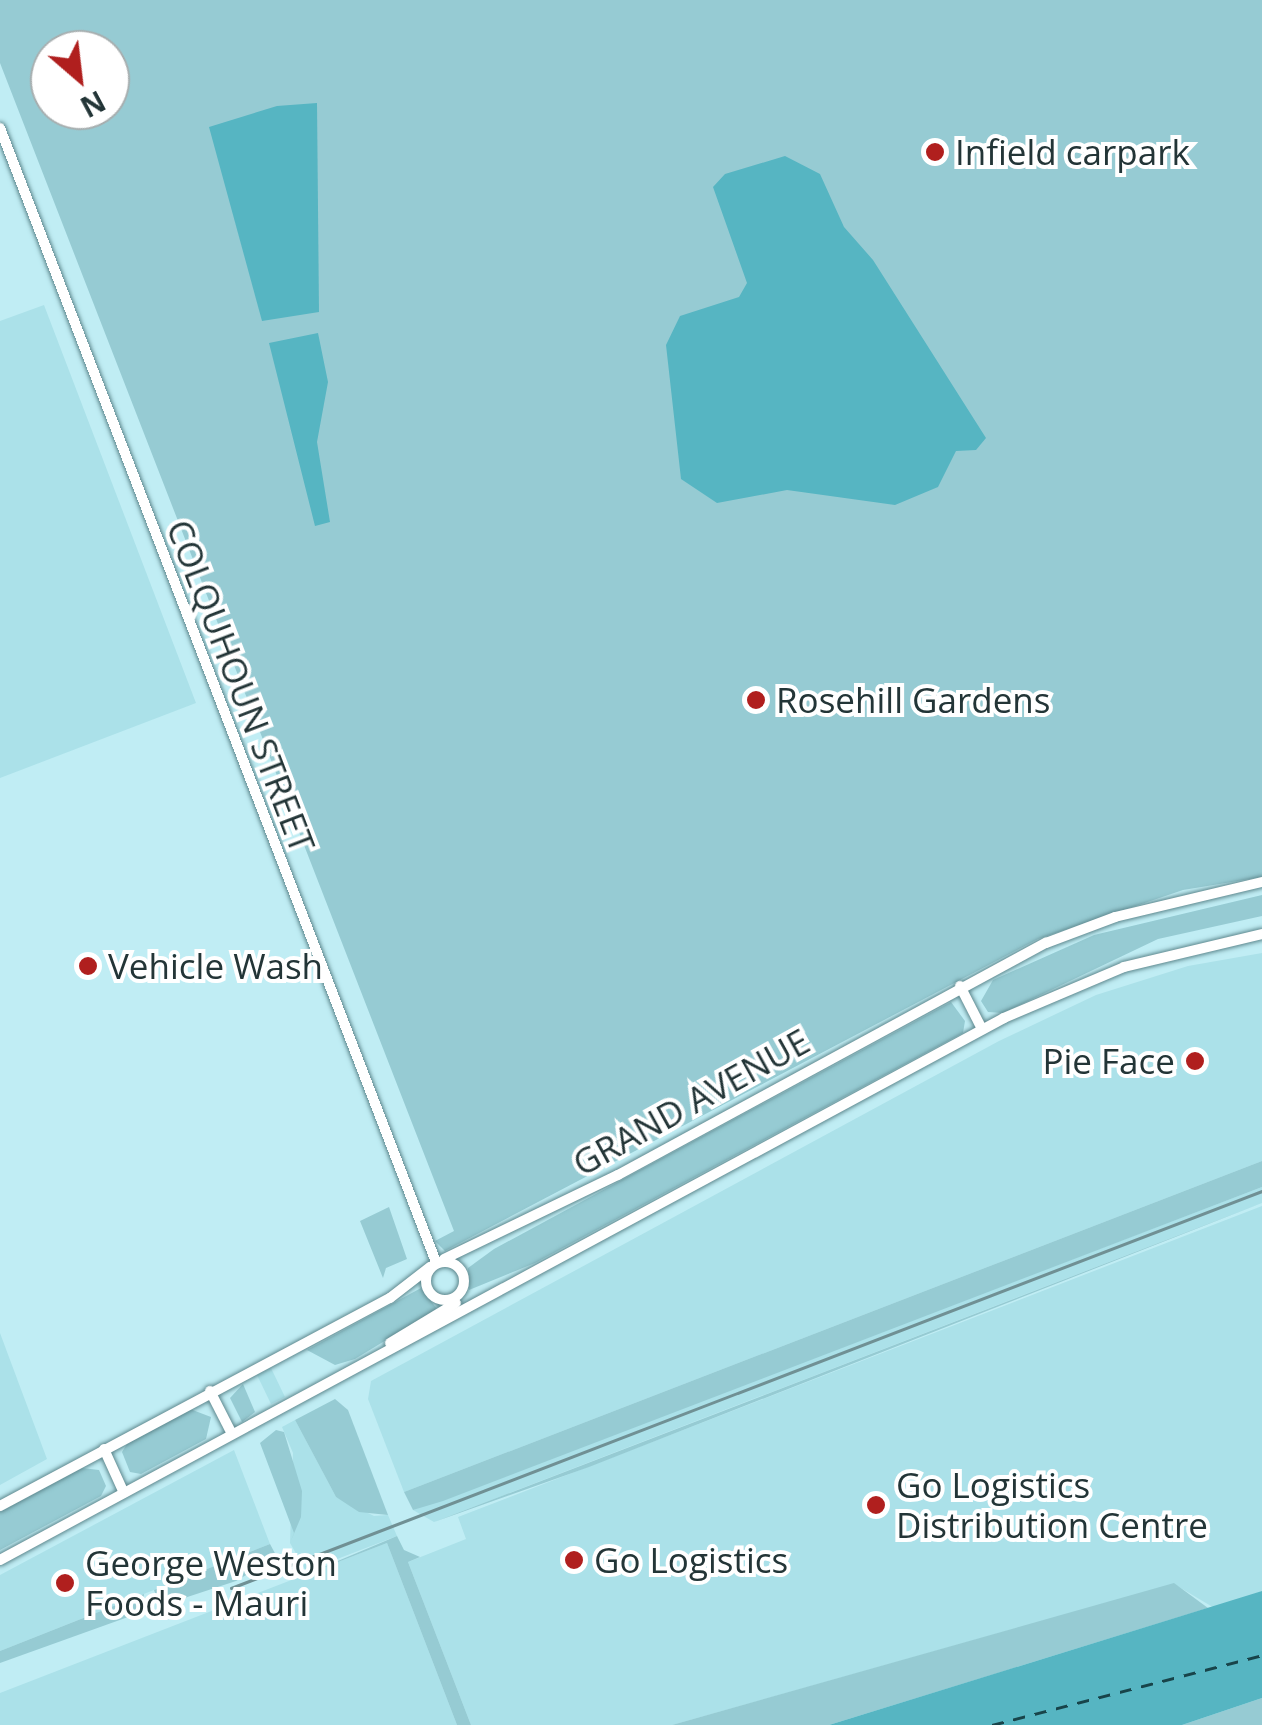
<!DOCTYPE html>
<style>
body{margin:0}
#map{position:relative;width:1262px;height:1725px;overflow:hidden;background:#c0edf4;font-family:"Open Sans",sans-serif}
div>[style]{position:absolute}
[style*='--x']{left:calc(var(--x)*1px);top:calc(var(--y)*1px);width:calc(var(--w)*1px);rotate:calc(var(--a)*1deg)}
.built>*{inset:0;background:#abe1e9}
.green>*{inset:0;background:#96cbd3}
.water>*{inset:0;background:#56b5c2}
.ferry>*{height:2.5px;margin-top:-1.25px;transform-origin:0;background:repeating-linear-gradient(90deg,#18444a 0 12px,transparent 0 22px)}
.roads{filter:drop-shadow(0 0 2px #5e888e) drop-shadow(0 0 2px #5e888e)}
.street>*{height:10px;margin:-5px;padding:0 5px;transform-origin:5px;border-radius:5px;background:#fff}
.street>.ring{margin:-5px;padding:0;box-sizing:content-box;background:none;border:10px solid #fff;border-radius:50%}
.tram>*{height:2.5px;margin:-1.25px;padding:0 1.25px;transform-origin:1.25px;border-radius:1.25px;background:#709094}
.dots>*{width:28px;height:28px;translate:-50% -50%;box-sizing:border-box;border:5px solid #fff;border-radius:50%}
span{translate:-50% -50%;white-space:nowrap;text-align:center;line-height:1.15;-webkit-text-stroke:8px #fff;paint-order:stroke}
.poi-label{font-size:35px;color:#233537}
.left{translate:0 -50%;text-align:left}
.right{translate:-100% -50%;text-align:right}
.street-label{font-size:35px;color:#233537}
.north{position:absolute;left:30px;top:30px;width:100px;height:100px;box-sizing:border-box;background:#fff;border:2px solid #a7aeaf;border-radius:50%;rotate:152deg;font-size:28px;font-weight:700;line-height:40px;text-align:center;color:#233537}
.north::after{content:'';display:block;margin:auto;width:35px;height:45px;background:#b01f1e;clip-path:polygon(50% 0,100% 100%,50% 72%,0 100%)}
</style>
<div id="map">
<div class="built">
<div style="clip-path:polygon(44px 305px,196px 703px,0 778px,0 321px)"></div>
<div style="clip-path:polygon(1262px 953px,1262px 1161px,404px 1492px,368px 1399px,371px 1381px,999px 1041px,1096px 995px,1188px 966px)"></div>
<div style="clip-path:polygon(1262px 1187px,1262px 1203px,434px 1522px,413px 1510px)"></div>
<div style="clip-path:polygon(1262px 1206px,1262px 1591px,1216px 1609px,1174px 1584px,672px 1725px,471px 1725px,408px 1562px,466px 1539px,458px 1517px)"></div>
<div style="clip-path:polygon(0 1333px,47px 1459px,0 1485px)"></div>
<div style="clip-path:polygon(271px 1368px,285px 1397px,271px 1404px,257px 1375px)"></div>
<div style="clip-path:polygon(295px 1420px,336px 1497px,374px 1516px,388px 1515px,397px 1536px,306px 1571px,290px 1543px,293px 1453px,282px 1427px)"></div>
<div style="clip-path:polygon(234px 1450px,270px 1544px,0 1651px,0 1575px)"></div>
<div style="clip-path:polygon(387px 1543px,457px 1725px,0 1725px,0 1693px)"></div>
</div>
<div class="green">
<div style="clip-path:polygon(evenodd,0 0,1262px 0,1262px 877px,1183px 890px,1038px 939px,445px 1251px,435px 1241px,454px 1231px,0 63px,0 0,50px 50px,110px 50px,110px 110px,50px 110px,50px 50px)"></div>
<div style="clip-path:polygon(1262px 895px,1262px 916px,1158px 939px,1003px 1013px,988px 1012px,981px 1001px,993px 980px,1094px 935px)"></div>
<div style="clip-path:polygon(951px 1002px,965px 1021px,963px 1033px,535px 1263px,469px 1290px,468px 1268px,494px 1249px)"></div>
<div style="clip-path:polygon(1262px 1161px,1262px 1187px,443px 1501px,413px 1510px,404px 1492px)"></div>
<div style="clip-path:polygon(1262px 1203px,589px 1467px,434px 1522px,627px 1448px)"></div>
<div style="clip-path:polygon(389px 1207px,407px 1259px,386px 1268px,383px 1278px,360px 1221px)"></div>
<div style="clip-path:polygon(421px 1288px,437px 1309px,355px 1359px,335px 1365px,307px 1350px)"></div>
<div style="clip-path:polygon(243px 1384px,255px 1412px,242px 1422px,230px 1398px)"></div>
<div style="clip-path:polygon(335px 1399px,348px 1410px,388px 1515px,359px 1512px,336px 1497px,295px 1420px)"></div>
<div style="clip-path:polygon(190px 1409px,211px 1417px,206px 1439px,141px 1474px,130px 1472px,122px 1452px,127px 1444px)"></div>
<div style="clip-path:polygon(276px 1430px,284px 1432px,302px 1491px,301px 1517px,290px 1543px,294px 1533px,260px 1443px)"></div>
<div style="clip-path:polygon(82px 1468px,99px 1470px,106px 1486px,101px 1496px,0 1550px,0 1512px)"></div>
<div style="clip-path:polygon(397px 1536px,404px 1550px,420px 1557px,408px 1562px,471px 1725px,457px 1725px,387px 1543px,307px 1574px)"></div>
<div style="clip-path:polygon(270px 1544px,277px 1557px,236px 1581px,160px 1606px,154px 1590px)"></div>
<div style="clip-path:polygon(1174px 1583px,1208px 1608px,829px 1725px,672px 1725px)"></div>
<div style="clip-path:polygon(144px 1594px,142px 1612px,0 1663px,0 1651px)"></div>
<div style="clip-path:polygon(1262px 1698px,1262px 1725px,1182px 1725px)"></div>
</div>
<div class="water">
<div style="clip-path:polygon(317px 103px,319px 312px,262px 321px,209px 127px,277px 106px)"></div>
<div style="clip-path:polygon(785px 156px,820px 174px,844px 227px,873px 260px,986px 438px,976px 450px,956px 451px,938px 487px,895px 505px,787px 490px,717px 503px,681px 479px,666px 345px,680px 316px,739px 297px,747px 283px,713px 187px,725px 174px)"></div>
<div style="clip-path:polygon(318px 333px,328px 382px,317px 442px,330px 522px,315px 526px,269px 343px)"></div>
<div style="clip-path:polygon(1262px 1591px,1262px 1698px,1182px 1725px,829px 1725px)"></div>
</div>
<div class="ferry">
<div style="--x:992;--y:1725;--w:279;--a:-14.5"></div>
</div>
<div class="roads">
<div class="street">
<div style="--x:0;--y:128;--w:1215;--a:68.97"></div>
<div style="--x:960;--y:986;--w:48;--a:62.9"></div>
<div style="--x:444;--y:1259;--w:193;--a:-25.8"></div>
<div style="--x:618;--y:1175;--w:487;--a:-28.5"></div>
<div style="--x:1046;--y:943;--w:74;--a:-20.6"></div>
<div style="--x:1115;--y:917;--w:151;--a:-13.4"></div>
<div class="ring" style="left:426px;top:1262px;width:28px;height:28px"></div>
<div style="--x:390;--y:1343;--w:77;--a:-31.2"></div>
<div style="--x:210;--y:1391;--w:48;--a:62.9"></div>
<div style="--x:104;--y:1449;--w:48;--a:65.6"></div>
<div style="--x:0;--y:1506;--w:442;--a:-28.1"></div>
<div style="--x:390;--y:1298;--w:51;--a:-37.8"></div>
<div style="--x:0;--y:1560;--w:1141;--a:-28.36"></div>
<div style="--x:1004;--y:1018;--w:130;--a:-23"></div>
<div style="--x:1124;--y:967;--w:142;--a:-13.4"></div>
</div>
</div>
<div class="tram">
<div style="--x:231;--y:1588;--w:1105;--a:-21.06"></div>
</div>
<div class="dots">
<div style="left:935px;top:152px;background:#b01f1e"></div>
<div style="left:756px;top:700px;background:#b01f1e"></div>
<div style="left:88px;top:966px;background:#b01f1e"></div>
<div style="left:1195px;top:1061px;background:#b01f1e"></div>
<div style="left:876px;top:1505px;background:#b01f1e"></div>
<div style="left:574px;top:1560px;background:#b01f1e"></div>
<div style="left:65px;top:1583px;background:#b01f1e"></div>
</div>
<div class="poi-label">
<span class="left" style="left:955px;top:152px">Infield carpark</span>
<span class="left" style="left:776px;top:700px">Rosehill Gardens</span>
<span class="left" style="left:108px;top:966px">Vehicle Wash</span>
<span class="right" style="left:1175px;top:1061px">Pie Face</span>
<span class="left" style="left:896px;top:1505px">Go Logistics<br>Distribution Centre</span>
<span class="left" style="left:594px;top:1560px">Go Logistics</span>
<span class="left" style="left:85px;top:1583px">George Weston<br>Foods - Mauri</span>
</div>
<div class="street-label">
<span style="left:241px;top:686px;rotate:69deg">COLQUHOUN STREET</span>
<span style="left:691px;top:1102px;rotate:-29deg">GRAND AVENUE</span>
</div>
<div class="north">N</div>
</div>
